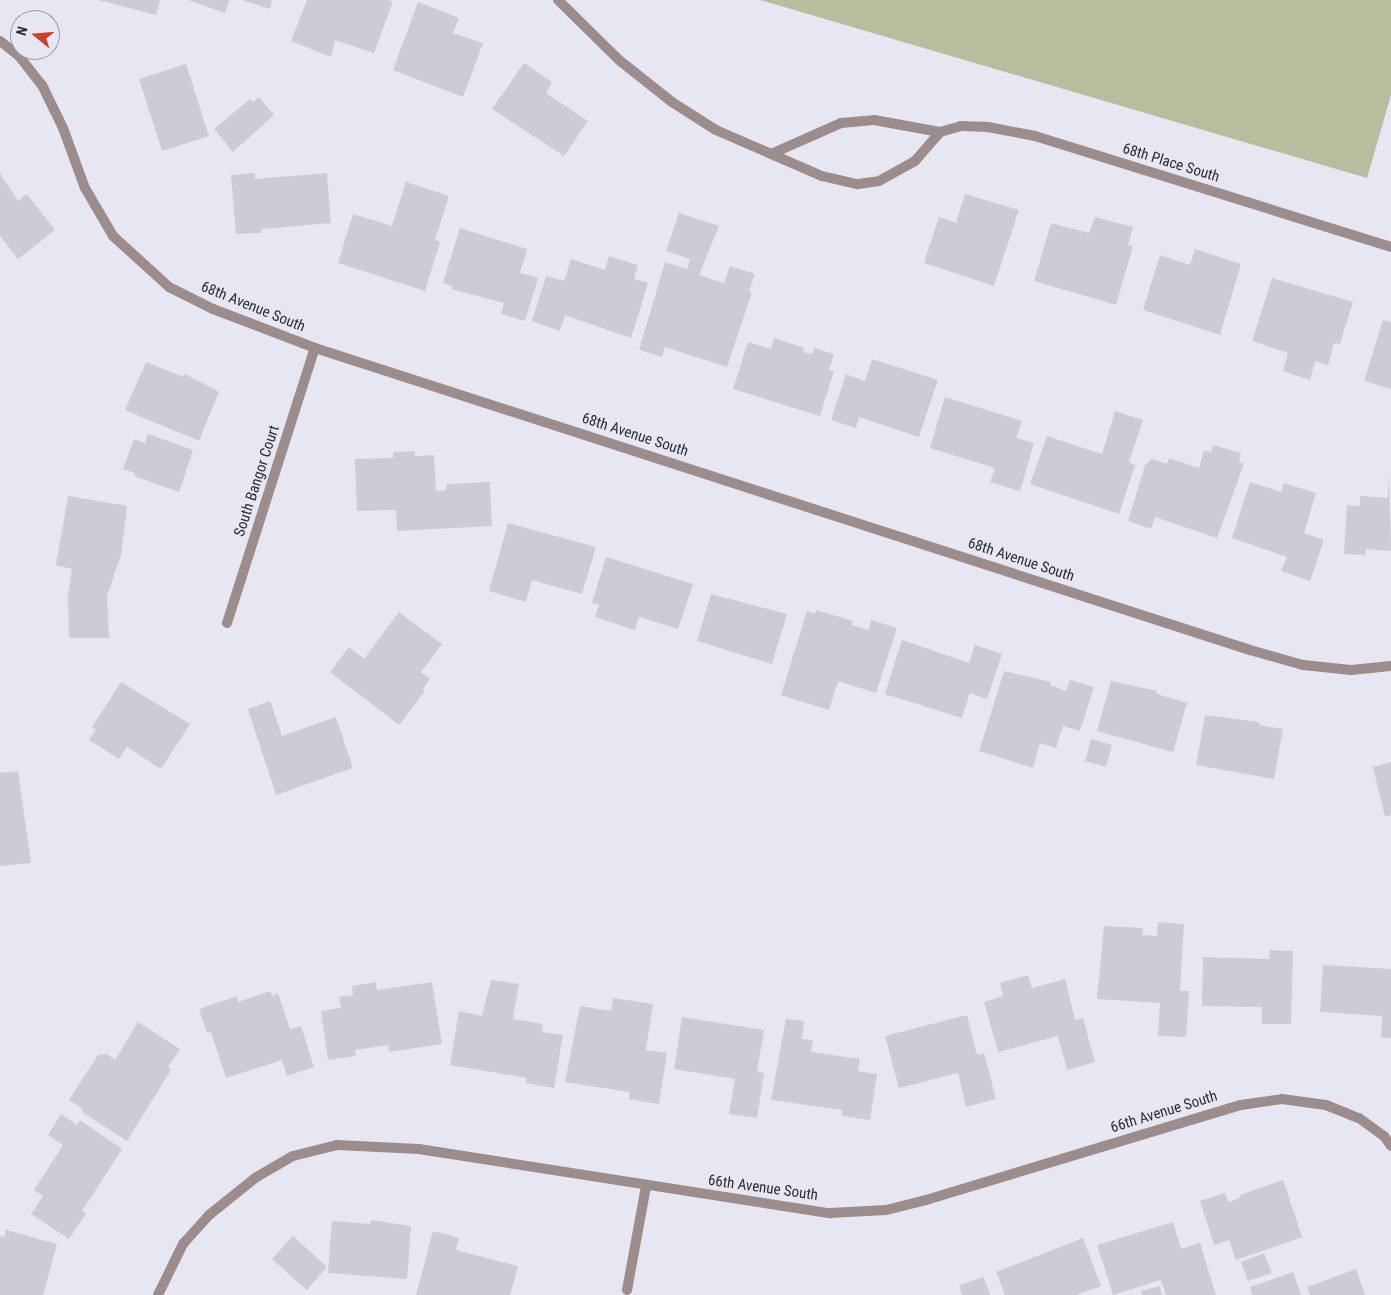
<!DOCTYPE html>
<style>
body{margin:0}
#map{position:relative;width:1391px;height:1295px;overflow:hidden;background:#e7e7f4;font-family:"Roboto Condensed",sans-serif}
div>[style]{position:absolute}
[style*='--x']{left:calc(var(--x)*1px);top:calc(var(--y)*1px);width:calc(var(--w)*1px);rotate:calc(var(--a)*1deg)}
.forest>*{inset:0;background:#babd9d}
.building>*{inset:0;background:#ccccd8}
.lane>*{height:10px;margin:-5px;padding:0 5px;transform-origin:5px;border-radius:5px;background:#9d8c8c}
.street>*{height:10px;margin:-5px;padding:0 5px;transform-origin:5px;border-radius:5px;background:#9d8c8c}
span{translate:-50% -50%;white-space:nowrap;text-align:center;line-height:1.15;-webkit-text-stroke:4px #e7e7f4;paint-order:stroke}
.street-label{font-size:15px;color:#2d2c31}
.north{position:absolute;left:10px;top:10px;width:50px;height:50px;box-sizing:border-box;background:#e7e7f4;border:1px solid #9d9ca6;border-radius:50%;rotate:287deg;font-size:14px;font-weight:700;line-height:20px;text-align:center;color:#2d2c31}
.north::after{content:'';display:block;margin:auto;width:18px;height:22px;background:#cd412b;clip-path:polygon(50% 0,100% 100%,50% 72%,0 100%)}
</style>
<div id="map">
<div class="forest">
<div style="clip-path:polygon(760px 0,1391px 0,1391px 95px,1367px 178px)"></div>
</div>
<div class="building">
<div style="clip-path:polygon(98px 0,160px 0,156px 15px)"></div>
<div style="clip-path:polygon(188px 0,229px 0,225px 13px)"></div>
<div style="clip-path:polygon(242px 0,272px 0,270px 9px)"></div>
<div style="clip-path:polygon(307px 0,387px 0,393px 2px,374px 53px,335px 40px,331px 57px,291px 41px)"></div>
<div style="clip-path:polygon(418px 2px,459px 18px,453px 33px,483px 43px,463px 97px,393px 70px)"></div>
<div style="clip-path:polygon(524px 63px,552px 82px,546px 93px,588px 121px,564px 156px,492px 109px)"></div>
<div style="clip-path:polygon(186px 64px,209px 136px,162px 151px,139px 79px)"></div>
<div style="clip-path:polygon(259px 97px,274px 115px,233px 152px,214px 129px,250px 99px,253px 102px)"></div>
<div style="clip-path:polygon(0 173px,18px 201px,27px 194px,55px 230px,18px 259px,0 236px)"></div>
<div style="clip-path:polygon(255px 173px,255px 179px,327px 173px,331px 223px,261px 229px,261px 233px,236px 234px,231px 175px)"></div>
<div style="clip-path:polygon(406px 182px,449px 196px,435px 240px,440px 242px,425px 291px,338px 263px,353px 214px,392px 226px)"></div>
<div style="clip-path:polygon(965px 194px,1019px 210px,994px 286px,924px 263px,939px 217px,956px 223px)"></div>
<div style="clip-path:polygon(679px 213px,719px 226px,699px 275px,724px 283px,730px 266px,755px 274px,749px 291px,752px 292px,727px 367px,665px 347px,662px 357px,639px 350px,665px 262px,687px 269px,690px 259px,666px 251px)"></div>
<div style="clip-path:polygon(1095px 217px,1133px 227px,1128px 245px,1133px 246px,1116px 305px,1034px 281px,1051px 223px,1089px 233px)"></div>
<div style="clip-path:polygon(460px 228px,527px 249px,520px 273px,538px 278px,525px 321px,501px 314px,504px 303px,451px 289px,452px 286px,443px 283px)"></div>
<div style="clip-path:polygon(1195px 249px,1241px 264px,1220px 335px,1143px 310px,1160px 255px,1190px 265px)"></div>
<div style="clip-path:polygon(609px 256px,638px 265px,634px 279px,648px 283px,631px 338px,565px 315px,560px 331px,532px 321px,546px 276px,564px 281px,571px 259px,605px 270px)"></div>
<div style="clip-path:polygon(1272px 278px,1353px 302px,1340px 344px,1334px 343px,1328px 365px,1315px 361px,1310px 380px,1283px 371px,1288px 353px,1252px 341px)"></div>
<div style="clip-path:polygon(1383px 320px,1391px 322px,1391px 389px,1364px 381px)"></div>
<div style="clip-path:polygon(774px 338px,805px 348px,803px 352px,812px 354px,814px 348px,834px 354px,829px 370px,834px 371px,820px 416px,733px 389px,748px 342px,771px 349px)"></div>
<div style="clip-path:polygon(872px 359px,938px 380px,919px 437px,859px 417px,856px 428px,831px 420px,846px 374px,865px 381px)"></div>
<div style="clip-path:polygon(146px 362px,183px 377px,185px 374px,219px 392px,199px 441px,125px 410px)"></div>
<div style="clip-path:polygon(945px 397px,1022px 421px,1016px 438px,1034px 443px,1020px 491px,990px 482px,995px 468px,930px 448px)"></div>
<div style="clip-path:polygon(1115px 411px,1143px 420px,1129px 462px,1135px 465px,1119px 514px,1030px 484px,1047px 436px,1102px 454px)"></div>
<div style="clip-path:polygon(148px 434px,193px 450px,179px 492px,134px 476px,135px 473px,123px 469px,134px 439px,145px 443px)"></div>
<div style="clip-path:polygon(1213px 445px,1241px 453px,1239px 462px,1244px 464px,1217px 538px,1155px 517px,1151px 529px,1128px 521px,1145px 465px,1152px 459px,1167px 464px,1169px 458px,1199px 468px,1204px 451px,1211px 452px)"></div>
<div style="clip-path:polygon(415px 451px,415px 456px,434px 455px,436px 491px,446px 490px,447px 484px,490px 482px,492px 526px,397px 531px,396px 510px,357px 511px,355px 459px,393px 458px,393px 452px)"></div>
<div style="clip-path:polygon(1389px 474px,1391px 551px,1366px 549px,1365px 555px,1344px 554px,1347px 505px,1360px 506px,1360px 496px,1388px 498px)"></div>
<div style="clip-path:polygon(1250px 482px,1281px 492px,1284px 483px,1316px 493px,1304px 533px,1324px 540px,1310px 581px,1281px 571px,1287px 557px,1232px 538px)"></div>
<div style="clip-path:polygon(68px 496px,127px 506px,121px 554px,107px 596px,109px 638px,69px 638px,68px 596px,72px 569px,56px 565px)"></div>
<div style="clip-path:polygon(508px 523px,596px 547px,582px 594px,532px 580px,526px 602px,489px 591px)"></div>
<div style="clip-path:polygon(606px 557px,693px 584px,678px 629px,639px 617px,635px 630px,595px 617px,599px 605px,592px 603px)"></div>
<div style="clip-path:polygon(711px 594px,787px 614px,772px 664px,697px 641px)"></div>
<div style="clip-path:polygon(816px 610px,853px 621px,852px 625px,869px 630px,871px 620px,897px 628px,876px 693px,838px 681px,829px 710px,781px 695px,807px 611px,815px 614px)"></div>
<div style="clip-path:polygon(399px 612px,442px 644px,421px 672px,430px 679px,423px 689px,425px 691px,399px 725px,330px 672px,349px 647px,364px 659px)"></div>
<div style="clip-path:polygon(902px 640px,969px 663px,975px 645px,1002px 654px,987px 699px,970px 693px,962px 718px,885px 694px)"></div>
<div style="clip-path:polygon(1004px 671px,1051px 682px,1050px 685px,1066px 691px,1070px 680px,1094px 687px,1080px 731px,1063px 726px,1056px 748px,1040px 743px,1033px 768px,979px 751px)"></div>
<div style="clip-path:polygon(1111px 681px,1157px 691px,1157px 694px,1187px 703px,1173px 752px,1097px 731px)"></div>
<div style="clip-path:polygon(121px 682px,190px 724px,161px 769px,127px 747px,119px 759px,89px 740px,96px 730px,92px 727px)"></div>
<div style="clip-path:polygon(270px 701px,282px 736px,336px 717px,353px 768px,276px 795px,248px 709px)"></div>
<div style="clip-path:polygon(1205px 715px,1259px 722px,1259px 725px,1283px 729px,1274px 779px,1196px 765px)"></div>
<div style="clip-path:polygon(1091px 739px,1112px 745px,1106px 767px,1085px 761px)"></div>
<div style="clip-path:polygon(1391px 762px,1391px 815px,1385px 817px,1373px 767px)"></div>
<div style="clip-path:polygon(18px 771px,31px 863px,0 866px,0 773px)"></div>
<div style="clip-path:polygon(1158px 922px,1184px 924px,1180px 991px,1189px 991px,1186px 1037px,1158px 1036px,1160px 1003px,1097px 999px,1104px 926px,1143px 928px,1142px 935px,1157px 936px)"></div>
<div style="clip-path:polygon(1270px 950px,1293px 951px,1291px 1024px,1262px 1024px,1262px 1007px,1202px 1006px,1203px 957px,1269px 959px)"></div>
<div style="clip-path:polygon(1323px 965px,1391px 969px,1391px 1038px,1381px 1038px,1382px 1016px,1320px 1012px)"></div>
<div style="clip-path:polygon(1028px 975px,1032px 988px,1065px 979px,1075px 1020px,1083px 1018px,1095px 1062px,1067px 1070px,1058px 1036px,998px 1052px,984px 1002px,1003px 996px,1000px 983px)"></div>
<div style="clip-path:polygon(491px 980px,519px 984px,513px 1019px,543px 1024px,542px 1032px,563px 1035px,554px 1088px,526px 1083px,527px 1078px,450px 1065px,459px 1011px,482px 1016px)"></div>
<div style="clip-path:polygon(376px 982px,377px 990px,432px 982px,442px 1044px,389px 1052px,388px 1045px,355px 1050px,356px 1056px,328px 1060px,321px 1011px,341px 1008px,339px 997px,353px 995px,352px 986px)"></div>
<div style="clip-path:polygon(270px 991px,272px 996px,278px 993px,290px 1029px,301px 1026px,314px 1067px,287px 1076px,282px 1060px,226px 1078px,211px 1032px,207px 1033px,199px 1009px,237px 996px,238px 1002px)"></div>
<div style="clip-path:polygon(613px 998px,653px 1004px,646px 1050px,667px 1053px,659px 1104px,629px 1099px,629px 1092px,565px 1082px,580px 1006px,611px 1011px)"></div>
<div style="clip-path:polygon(967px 1015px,977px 1055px,984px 1053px,996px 1099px,966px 1107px,958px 1073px,899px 1088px,885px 1036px)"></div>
<div style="clip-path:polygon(682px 1017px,764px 1030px,757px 1072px,764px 1073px,757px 1118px,729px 1114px,735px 1079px,674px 1069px)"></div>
<div style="clip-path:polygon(786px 1019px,804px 1021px,802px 1039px,813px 1040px,811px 1052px,860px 1059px,858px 1071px,877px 1074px,870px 1120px,842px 1116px,842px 1110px,771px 1100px)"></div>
<div style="clip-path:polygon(138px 1022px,180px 1049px,168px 1067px,171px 1070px,127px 1141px,82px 1112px,83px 1109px,69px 1100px,98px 1055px,107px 1054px,115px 1060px)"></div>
<div style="clip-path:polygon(61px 1114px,77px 1125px,80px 1120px,122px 1149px,82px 1211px,86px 1214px,69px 1239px,31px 1214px,43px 1196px,34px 1190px,63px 1145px,48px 1135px)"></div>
<div style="clip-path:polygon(1283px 1180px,1302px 1237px,1236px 1260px,1229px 1240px,1214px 1245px,1200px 1201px,1225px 1193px,1228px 1202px,1240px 1198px,1240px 1195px)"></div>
<div style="clip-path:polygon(371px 1220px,411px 1226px,407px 1279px,328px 1273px,332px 1221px,370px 1224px)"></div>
<div style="clip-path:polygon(1173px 1222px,1181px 1249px,1200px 1243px,1216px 1295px,1166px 1295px,1161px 1280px,1113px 1295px,1097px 1245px)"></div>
<div style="clip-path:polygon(6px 1230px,57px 1244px,43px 1295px,0 1295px,0 1236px,4px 1237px)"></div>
<div style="clip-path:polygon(433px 1231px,459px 1238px,456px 1250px,518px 1266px,510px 1295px,416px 1295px)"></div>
<div style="clip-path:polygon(293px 1236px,327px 1267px,307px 1290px,272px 1259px)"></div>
<div style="clip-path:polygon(1083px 1238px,1101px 1286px,1077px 1295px,1005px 1295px,996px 1272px)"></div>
<div style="clip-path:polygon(1264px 1253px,1272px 1273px,1248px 1281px,1241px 1262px)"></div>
<div style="clip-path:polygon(1356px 1269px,1365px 1295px,1310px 1295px,1307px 1287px)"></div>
<div style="clip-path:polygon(1293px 1272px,1301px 1295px,1252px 1295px,1250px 1287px)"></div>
<div style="clip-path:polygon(984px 1277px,990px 1295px,962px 1295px,959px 1285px)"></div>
<div style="clip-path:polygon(1160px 1286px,1162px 1295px,1142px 1295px,1141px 1291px)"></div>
</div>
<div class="lane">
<div style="--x:627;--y:1290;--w:106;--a:-79.6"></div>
</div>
<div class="street">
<div style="--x:558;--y:0;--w:86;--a:44.5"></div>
<div style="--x:619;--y:60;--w:68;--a:38.4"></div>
<div style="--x:672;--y:102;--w:52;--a:32.5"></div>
<div style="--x:716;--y:130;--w:116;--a:23.5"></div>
<div style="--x:822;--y:176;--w:37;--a:13"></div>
<div style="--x:858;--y:184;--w:21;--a:-8"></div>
<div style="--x:879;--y:181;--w:41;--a:-29.1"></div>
<div style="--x:915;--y:161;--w:38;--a:-49"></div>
<div style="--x:0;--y:41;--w:24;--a:38"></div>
<div style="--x:19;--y:56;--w:37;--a:52"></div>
<div style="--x:42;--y:85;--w:48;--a:64"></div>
<div style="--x:63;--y:128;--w:64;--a:69.9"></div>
<div style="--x:85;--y:188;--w:56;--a:59.7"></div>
<div style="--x:113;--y:236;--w:76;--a:42.3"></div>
<div style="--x:169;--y:287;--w:49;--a:26.6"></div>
<div style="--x:213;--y:309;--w:109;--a:20.9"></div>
<div style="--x:315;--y:348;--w:983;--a:17.9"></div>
<div style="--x:1250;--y:650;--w:55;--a:15.8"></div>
<div style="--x:1303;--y:665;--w:48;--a:5.9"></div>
<div style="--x:1351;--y:670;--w:40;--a:-5.7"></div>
<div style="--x:771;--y:154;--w:77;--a:-23.9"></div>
<div style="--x:841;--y:123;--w:33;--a:-5"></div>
<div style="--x:874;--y:120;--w:67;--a:10.3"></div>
<div style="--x:940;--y:132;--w:22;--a:-16"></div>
<div style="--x:961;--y:126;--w:27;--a:2"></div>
<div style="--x:988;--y:127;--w:48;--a:10.8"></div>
<div style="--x:1035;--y:136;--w:373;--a:17.3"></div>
<div style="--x:227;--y:623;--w:289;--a:-72.3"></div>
<div style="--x:158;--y:1295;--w:57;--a:-63.9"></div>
<div style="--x:183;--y:1244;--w:39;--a:-48"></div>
<div style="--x:209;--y:1215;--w:59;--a:-38.8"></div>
<div style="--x:255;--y:1178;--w:44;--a:-30.1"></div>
<div style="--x:293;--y:1156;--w:45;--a:-14"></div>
<div style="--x:337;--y:1145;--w:82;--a:2.8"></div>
<div style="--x:419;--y:1149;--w:416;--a:8.9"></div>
<div style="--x:830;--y:1213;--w:56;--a:-3.1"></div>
<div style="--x:886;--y:1210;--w:41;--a:-14"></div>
<div style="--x:926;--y:1200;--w:329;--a:-16.8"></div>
<div style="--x:1241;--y:1105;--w:41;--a:-8.3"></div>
<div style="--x:1282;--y:1099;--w:44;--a:7.8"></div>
<div style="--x:1326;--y:1105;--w:35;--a:22"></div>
<div style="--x:1359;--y:1118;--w:31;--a:36"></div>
<div style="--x:1384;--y:1136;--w:12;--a:55"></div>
</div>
<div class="street-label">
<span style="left:1171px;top:163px;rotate:17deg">68th Place South</span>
<span style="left:253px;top:307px;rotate:22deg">68th Avenue South</span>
<span style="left:635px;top:435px;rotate:18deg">68th Avenue South</span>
<span style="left:257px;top:481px;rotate:-72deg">South Bangor Court</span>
<span style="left:1021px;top:560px;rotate:18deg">68th Avenue South</span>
<span style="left:1164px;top:1112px;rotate:-17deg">66th Avenue South</span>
<span style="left:763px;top:1188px;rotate:8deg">66th Avenue South</span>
</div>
<div class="north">N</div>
</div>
